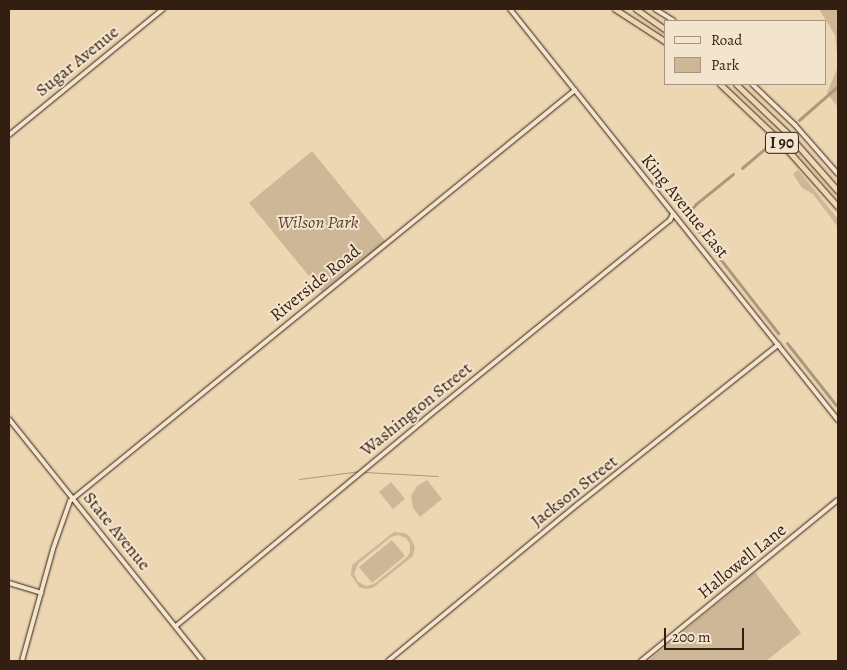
<!DOCTYPE html>
<style>
body{margin:0}
#map{position:relative;width:847px;height:670px;overflow:hidden;background:#edd6b2;font-family:Alegreya,serif}
div>[style]{position:absolute}
[style*='--x']{left:calc(var(--x)*1px);top:calc(var(--y)*1px);width:calc(var(--w)*1px);rotate:calc(var(--a)*1deg)}
.green>*{inset:0;background:#cdb797}
.stream>*{height:1px;margin:-0.5px;padding:0 0.5px;transform-origin:0.5px;border-radius:0.5px;background:#ad987c}
.canal>*{height:3px;margin:-1.5px;padding:0 1.5px;transform-origin:1.5px;border-radius:1.5px;background:#ad987c}
.roads{filter:drop-shadow(0 0 1px #321f12) drop-shadow(0 0 1px #321f12)}
.secondary>*{height:4px;margin:-2px;padding:0 2px;transform-origin:2px;border-radius:2px;background:#f3e4cd}
.highway>*{height:5px;margin:-2.5px;padding:0 2.5px;transform-origin:2.5px;border-radius:2.5px;background:#edd6b2}
span{translate:-50% -50%;white-space:nowrap;text-align:center;line-height:1.15;-webkit-text-stroke:4px #f3e4cd;paint-order:stroke}
.shield-label span{padding:1px 4px;background:#f3e4cd;border:1px solid;border-radius:4px;-webkit-text-stroke-width:0}
.shield-label{font-size:16px;color:#321f12;font-weight:700}
.street-label{font-size:18px;color:#321f12}
.park-label{font-size:18px;color:#594533;font-style:italic}
.frame{position:absolute;inset:0;border:10px solid #321f12;pointer-events:none}
.legend{position:absolute;left:664px;top:20px;width:162px;height:65px;box-sizing:border-box;background:#f3e4cd;border:1px solid #a69582;margin:0;padding:6px 9px;list-style:none;font-size:15px;color:#321f12}
.legend li{display:flex;align-items:center;gap:10px;height:25px}
.legend b{width:25px;border:1px solid #a69582}
.scale{position:absolute;left:664px;top:628px;width:80px;height:22px;box-sizing:border-box;border:2px solid #321f12;border-top:0;padding-left:6px;font-size:15px;line-height:18px;white-space:nowrap;color:#321f12;-webkit-text-stroke:4px #f3e4cd;paint-order:stroke}
</style>
<div id="map">
<div class="green">
<div style="clip-path:polygon(819px 9px,838px 9px,838px 63px,835px 35px)"></div>
<div style="clip-path:polygon(838px 67px,838px 107px,827px 93px)"></div>
<div style="clip-path:polygon(312px 151px,386px 242px,322px 292px,249px 203px)"></div>
<div style="clip-path:polygon(798px 170px,838px 219px,838px 227px,813px 194px,802px 188px,793px 174px)"></div>
<div style="clip-path:polygon(427px 480px,442px 499px,420px 517px,413px 508px,411px 496px,417px 486px)"></div>
<div style="clip-path:polygon(391px 482px,405px 499px,393px 509px,379px 492px)"></div>
<div style="clip-path:polygon(evenodd,394px 532px,405px 533px,410px 537px,415px 547px,413px 556px,373px 588px,366px 589px,359px 587px,351px 575px,352px 565px,394px 532px,398px 535px,406px 538px,410px 544px,410px 552px,407px 557px,374px 584px,366px 586px,358px 582px,354px 574px,358px 564px,391px 537px,398px 535px)"></div>
<div style="clip-path:polygon(392px 540px,405px 556px,372px 583px,359px 567px)"></div>
<div style="clip-path:polygon(755px 572px,801px 633px,766px 661px,648px 661px)"></div>
</div>
<div class="stream">
<div style="--x:364;--y:472;--w:74;--a:3.1"></div>
<div style="--x:299;--y:479;--w:62;--a:-7.5"></div>
</div>
<div class="canal">
<div style="--x:799;--y:120;--w:52;--a:-41.1"></div>
<div style="--x:742;--y:168;--w:42;--a:-40.2"></div>
<div style="--x:733;--y:174;--w:48;--a:141"></div>
<div style="--x:696;--y:204;--w:9;--a:131"></div>
<div style="--x:690;--y:211;--w:8;--a:97"></div>
<div style="--x:689;--y:219;--w:145;--a:52"></div>
<div style="--x:787;--y:343;--w:79;--a:51.7"></div>
</div>
<div class="roads">
<div class="secondary">
<div style="--x:510;--y:9;--w:526;--a:51.41"></div>
<div style="--x:655;--y:9;--w:22;--a:32"></div>
<div style="--x:752;--y:84;--w:59;--a:43.6"></div>
<div style="--x:795;--y:125;--w:65;--a:48.7"></div>
<div style="--x:9;--y:135;--w:199;--a:-39.3"></div>
<div style="--x:9;--y:419;--w:310;--a:51.3"></div>
<div style="--x:9;--y:583;--w:34;--a:17"></div>
<div style="--x:176;--y:626;--w:324;--a:-39.7"></div>
<div style="--x:425;--y:419;--w:316;--a:-39.1"></div>
<div style="--x:670;--y:220;--w:7;--a:-63"></div>
<div style="--x:22;--y:661;--w:116;--a:-74.5"></div>
<div style="--x:53;--y:549;--w:51;--a:-70.5"></div>
<div style="--x:70;--y:501;--w:651;--a:-39.14"></div>
<div style="--x:388;--y:661;--w:246;--a:-39.6"></div>
<div style="--x:578;--y:504;--w:256;--a:-38.5"></div>
<div style="--x:641;--y:661;--w:254;--a:-39.3"></div>
</div>
<div class="highway">
<div style="--x:615;--y:9;--w:61;--a:32.9"></div>
<div style="--x:636;--y:9;--w:37;--a:35"></div>
<div style="--x:720;--y:84;--w:79;--a:43.5"></div>
<div style="--x:777;--y:138;--w:92;--a:48.5"></div>
<div style="--x:736;--y:84;--w:69;--a:43.8"></div>
<div style="--x:786;--y:132;--w:79;--a:48.6"></div>
</div>
</div>
<div class="shield-label">
<span style="left:782px;top:143px">I 90</span>
</div>
<div class="street-label">
<span style="left:77px;top:61px;rotate:-39deg">Sugar Avenue</span>
<span style="left:685px;top:206px;rotate:51deg">King Avenue East</span>
<span style="left:315px;top:283px;rotate:-39deg">Riverside Road</span>
<span style="left:416px;top:409px;rotate:-39deg">Washington Street</span>
<span style="left:574px;top:491px;rotate:-38deg">Jackson Street</span>
<span style="left:117px;top:531px;rotate:51deg">State Avenue</span>
<span style="left:742px;top:561px;rotate:-39deg">Hallowell Lane</span>
</div>
<div class="park-label">
<span style="left:318px;top:222px">Wilson Park</span>
</div>
<div class="frame"></div>
<ul class="legend">
<li><b style="height:6px;background:#f3e4cd"></b>Road</li>
<li><b style="height:14px;background:#cdb797"></b>Park</li>
</ul>
<div class="scale">200 m</div>
</div>
